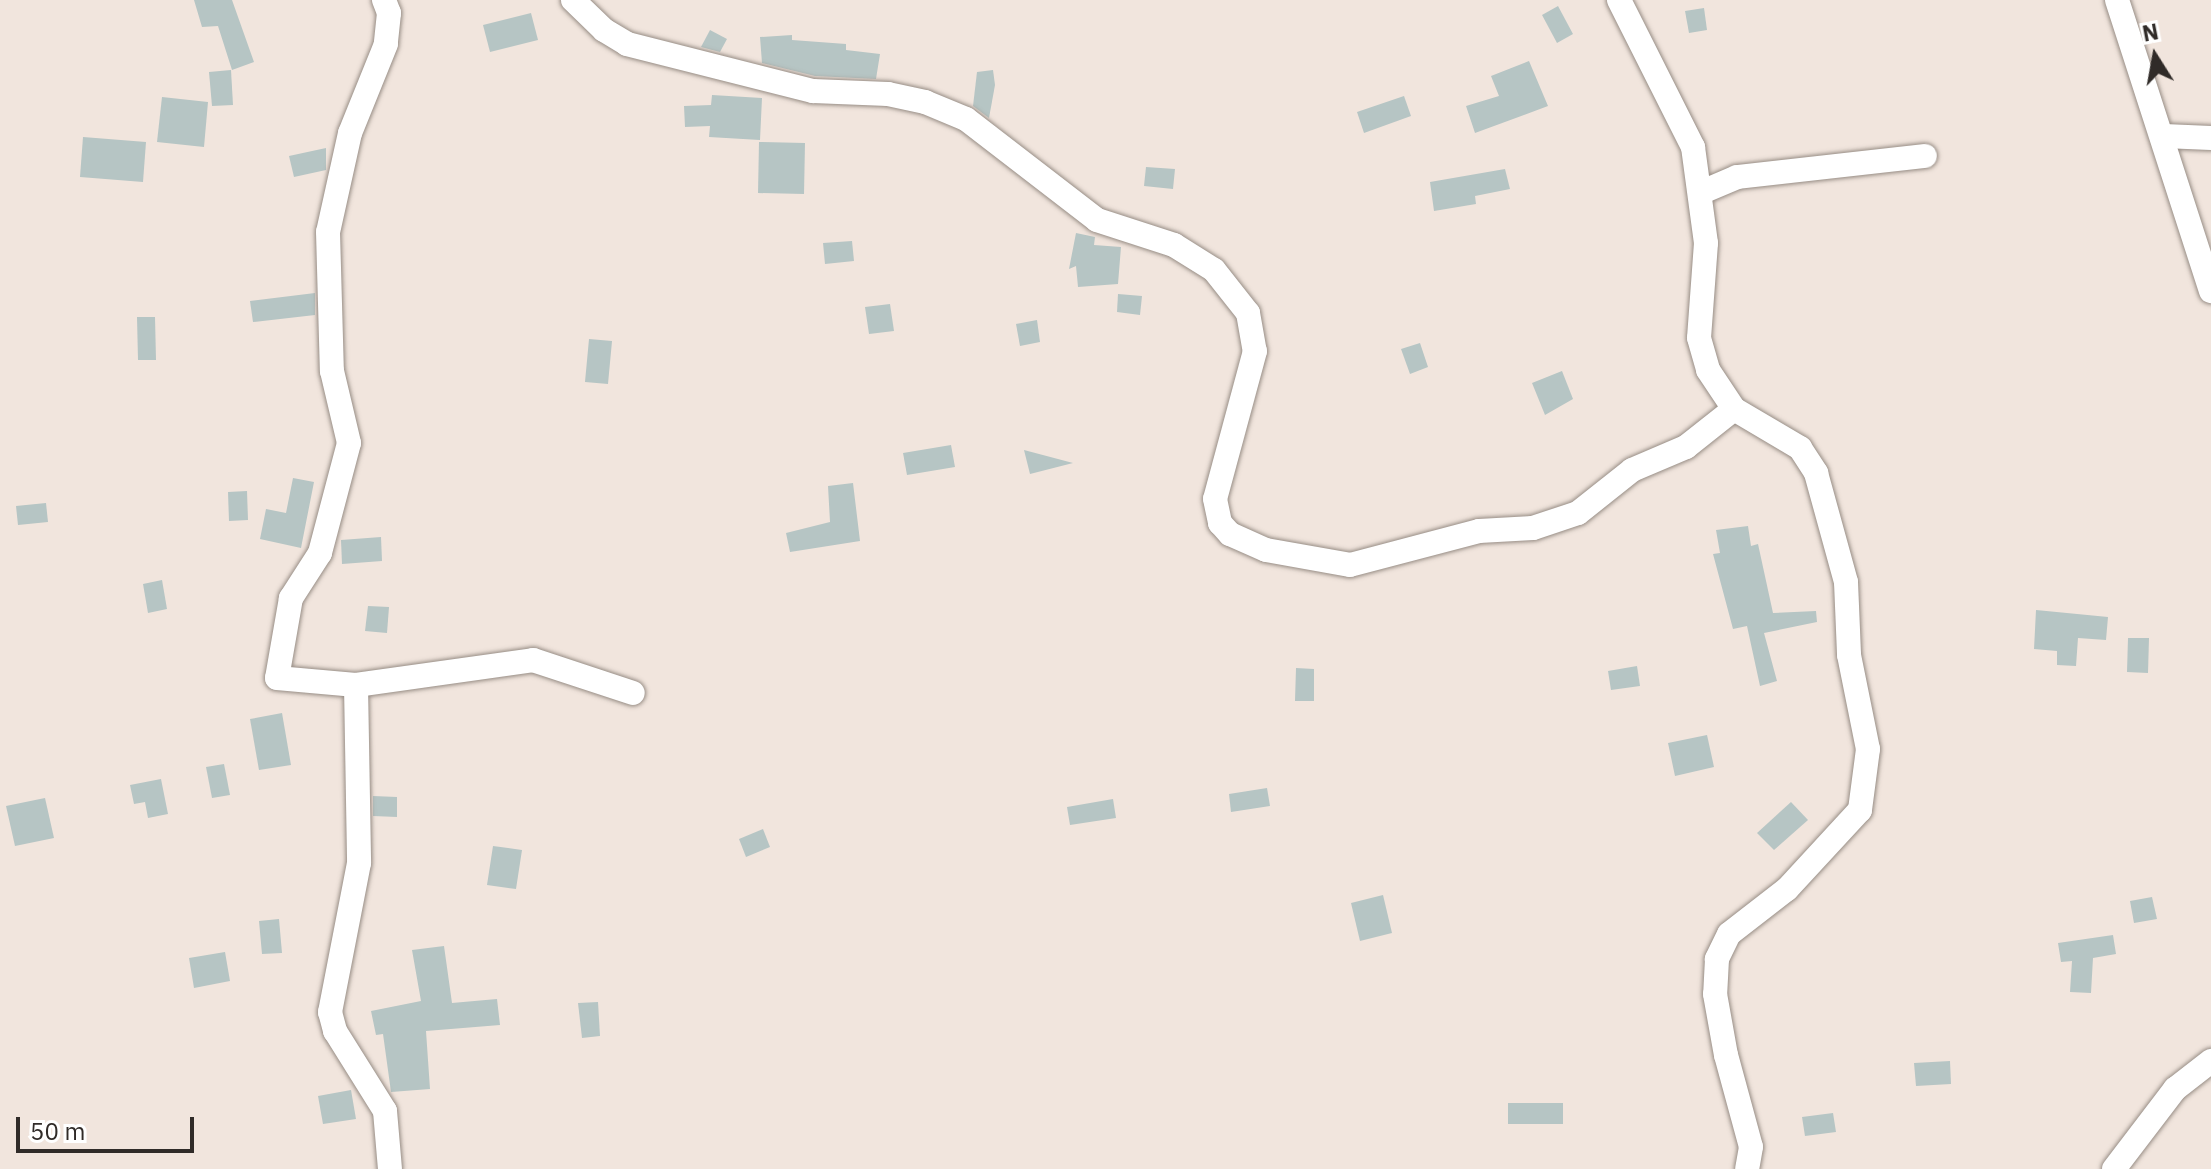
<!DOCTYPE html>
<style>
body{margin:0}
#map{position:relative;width:2211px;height:1169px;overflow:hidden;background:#f1e5dd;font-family:"IBM Plex Sans",sans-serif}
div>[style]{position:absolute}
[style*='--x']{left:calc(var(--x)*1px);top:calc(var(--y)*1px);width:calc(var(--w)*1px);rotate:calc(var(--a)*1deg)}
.building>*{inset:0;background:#b6c5c4}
.roads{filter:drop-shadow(0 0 2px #978d85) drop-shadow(0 0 2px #978d85)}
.minor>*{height:24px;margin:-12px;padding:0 12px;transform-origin:12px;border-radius:12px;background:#fff}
span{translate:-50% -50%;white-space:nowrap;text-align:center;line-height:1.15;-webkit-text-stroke:8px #fff;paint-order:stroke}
.north{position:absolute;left:2115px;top:16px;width:80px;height:80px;-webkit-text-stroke:6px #fff;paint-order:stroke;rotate:349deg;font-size:22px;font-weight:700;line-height:32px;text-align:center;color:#302b28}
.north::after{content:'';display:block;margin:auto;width:28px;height:36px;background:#302b28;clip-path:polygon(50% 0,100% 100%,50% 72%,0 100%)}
.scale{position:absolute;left:16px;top:1117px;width:178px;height:36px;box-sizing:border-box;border:4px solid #302b28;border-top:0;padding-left:10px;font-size:24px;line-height:28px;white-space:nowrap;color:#302b28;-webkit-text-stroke:6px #fff;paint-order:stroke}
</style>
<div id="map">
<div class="building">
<div style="clip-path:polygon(194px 0,232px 0,254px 62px,232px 70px,218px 26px,202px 27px)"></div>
<div style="clip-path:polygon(1558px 6px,1573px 34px,1557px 43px,1542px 15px)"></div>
<div style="clip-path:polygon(1704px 8px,1707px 30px,1689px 33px,1685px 11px)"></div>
<div style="clip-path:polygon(531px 13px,538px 40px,490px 52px,483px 25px)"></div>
<div style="clip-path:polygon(710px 30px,727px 39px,720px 52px,701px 47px)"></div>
<div style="clip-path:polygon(792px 35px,792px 40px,846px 44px,846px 50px,880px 54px,876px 79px,815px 76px,762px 63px,760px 37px)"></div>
<div style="clip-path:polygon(1529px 61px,1548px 106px,1475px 133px,1466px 106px,1499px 96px,1491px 76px)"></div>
<div style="clip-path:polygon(231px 70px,233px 105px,212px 106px,209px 72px)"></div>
<div style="clip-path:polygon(993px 70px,995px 85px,989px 118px,973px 106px,977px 72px)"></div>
<div style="clip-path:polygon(712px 95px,762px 98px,760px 140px,709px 137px,710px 126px,685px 127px,684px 106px,711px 105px)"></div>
<div style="clip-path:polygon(1404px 96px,1411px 116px,1364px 133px,1357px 112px)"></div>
<div style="clip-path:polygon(162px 97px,208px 102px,204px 147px,157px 142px)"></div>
<div style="clip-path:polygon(83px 137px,146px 142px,143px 182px,80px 177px)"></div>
<div style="clip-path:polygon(759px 142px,805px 143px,804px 194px,758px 193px)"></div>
<div style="clip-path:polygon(326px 148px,326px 170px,294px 177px,289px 156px)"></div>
<div style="clip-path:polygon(1146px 167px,1175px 169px,1173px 189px,1144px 186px)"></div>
<div style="clip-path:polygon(1505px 169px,1510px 189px,1475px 196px,1476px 204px,1434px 211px,1430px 182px)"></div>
<div style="clip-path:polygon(1076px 233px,1095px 237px,1094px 245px,1121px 247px,1118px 284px,1078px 287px,1076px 266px,1069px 269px)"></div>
<div style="clip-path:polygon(852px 241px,854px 261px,825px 264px,823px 243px)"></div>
<div style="clip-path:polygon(315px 293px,315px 315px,253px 322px,250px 301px)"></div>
<div style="clip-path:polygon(1118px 294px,1142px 296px,1140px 315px,1117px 312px)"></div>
<div style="clip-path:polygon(890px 304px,894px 331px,869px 334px,865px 307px)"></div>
<div style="clip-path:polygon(137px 317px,155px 317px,156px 360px,138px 360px)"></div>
<div style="clip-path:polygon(1037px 320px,1040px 342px,1020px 346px,1016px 324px)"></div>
<div style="clip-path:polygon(589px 339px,612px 341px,608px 384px,585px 382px)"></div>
<div style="clip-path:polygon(1420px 343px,1428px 367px,1410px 374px,1401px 349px)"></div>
<div style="clip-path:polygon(1562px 371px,1573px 399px,1545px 415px,1532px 383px)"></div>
<div style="clip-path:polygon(951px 445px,955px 467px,907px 475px,903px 453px)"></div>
<div style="clip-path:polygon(1024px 450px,1073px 463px,1030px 474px)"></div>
<div style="clip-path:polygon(293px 478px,314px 482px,301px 548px,260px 539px,266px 509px,286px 513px)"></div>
<div style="clip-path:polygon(853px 483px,860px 541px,790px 552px,786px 533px,830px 522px,828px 486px)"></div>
<div style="clip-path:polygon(247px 491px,248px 520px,229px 521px,228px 492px)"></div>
<div style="clip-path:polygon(46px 503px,48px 522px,18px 525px,16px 506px)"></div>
<div style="clip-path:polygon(1748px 526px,1751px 546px,1758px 544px,1773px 613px,1816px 611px,1817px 622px,1764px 633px,1777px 681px,1760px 686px,1747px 626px,1733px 629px,1713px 554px,1720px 553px,1716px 530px)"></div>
<div style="clip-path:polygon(381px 537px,382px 561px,342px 564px,341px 540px)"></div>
<div style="clip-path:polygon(162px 580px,167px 609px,148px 613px,143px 584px)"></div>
<div style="clip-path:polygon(368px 606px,389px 607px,387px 633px,365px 631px)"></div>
<div style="clip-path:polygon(2036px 610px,2108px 617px,2106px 640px,2078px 638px,2076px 666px,2057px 665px,2057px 651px,2034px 649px)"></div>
<div style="clip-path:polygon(2128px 638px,2149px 638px,2148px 673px,2127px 672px)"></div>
<div style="clip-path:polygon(1637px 666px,1640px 686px,1611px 690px,1608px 671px)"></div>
<div style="clip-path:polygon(1296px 668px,1314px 669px,1314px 701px,1295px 701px)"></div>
<div style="clip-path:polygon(282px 713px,291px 765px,259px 770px,250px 719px)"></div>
<div style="clip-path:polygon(1707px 735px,1714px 767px,1675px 776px,1668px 743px)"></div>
<div style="clip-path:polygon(224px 764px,230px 795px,212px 798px,206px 767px)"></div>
<div style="clip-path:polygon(161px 779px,168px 814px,148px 818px,145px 802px,134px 804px,130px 785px)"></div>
<div style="clip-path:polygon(1267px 788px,1270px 806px,1231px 812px,1229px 794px)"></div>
<div style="clip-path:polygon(373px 796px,397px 797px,397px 817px,373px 816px)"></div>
<div style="clip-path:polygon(45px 798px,54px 838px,15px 846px,6px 806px)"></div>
<div style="clip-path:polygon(1113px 799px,1116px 818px,1070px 825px,1067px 807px)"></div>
<div style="clip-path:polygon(1791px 802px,1808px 820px,1774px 850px,1757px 833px)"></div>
<div style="clip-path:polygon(763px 829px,770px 847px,746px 857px,739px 839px)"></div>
<div style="clip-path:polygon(493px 846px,522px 850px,516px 889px,487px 885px)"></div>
<div style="clip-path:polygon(1383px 895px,1392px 933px,1360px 941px,1351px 903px)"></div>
<div style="clip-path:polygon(2152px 897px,2157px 919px,2134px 923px,2130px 901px)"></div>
<div style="clip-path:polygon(279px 919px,282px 953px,262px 954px,259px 921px)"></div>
<div style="clip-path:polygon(2113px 935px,2116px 954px,2093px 958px,2091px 993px,2070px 992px,2072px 961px,2061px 962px,2058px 943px)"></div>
<div style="clip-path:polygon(444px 946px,452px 1003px,497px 999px,500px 1025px,426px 1031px,430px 1089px,391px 1092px,383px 1034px,376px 1035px,371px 1011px,421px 1001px,412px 950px)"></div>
<div style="clip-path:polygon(225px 952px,230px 981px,194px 988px,189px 958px)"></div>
<div style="clip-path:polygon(598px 1002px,600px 1036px,582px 1038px,578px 1003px)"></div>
<div style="clip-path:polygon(1950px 1061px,1951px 1084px,1916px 1086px,1914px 1063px)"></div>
<div style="clip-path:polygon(351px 1090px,356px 1119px,323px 1124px,318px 1096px)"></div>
<div style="clip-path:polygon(1508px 1103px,1563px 1103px,1563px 1124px,1508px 1124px)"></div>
<div style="clip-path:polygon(1833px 1113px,1836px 1132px,1805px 1136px,1802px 1117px)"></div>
</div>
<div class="roads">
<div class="minor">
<div style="--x:384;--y:0;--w:14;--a:69"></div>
<div style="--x:389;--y:13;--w:31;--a:96"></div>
<div style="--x:386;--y:44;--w:96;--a:112"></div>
<div style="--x:350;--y:133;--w:101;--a:102.5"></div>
<div style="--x:328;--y:232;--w:139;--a:88.4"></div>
<div style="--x:332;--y:371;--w:74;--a:76.7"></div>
<div style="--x:349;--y:443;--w:114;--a:104.8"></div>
<div style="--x:320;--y:553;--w:54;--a:122.8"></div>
<div style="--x:291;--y:598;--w:81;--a:99.9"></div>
<div style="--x:277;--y:678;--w:79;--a:5.1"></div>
<div style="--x:356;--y:685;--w:178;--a:89"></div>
<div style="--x:359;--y:863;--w:152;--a:101"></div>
<div style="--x:330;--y:1012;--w:20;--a:75"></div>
<div style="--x:335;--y:1031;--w:94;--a:58"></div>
<div style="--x:385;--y:1111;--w:58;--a:85.1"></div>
<div style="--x:573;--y:0;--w:43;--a:44.1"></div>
<div style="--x:604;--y:30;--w:27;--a:31"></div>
<div style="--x:627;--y:44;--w:192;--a:14.2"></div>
<div style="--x:813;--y:91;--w:75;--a:2.3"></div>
<div style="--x:888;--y:94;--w:38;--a:12"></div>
<div style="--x:925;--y:102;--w:44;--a:22.5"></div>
<div style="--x:966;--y:119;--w:165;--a:37.6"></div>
<div style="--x:1097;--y:220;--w:81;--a:18"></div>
<div style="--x:1174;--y:245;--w:47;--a:32"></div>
<div style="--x:1214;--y:270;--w:55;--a:51.7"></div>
<div style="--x:1248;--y:313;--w:39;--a:80"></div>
<div style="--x:1255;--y:351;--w:153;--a:105.1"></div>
<div style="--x:1215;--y:499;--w:25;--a:78"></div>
<div style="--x:1220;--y:523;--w:15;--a:48"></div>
<div style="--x:1230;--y:534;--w:39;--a:24"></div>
<div style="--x:1266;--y:550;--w:85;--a:10.1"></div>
<div style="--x:1350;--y:565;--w:133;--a:-14.8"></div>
<div style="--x:1479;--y:531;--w:54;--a:-3.2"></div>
<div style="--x:1533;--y:528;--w:47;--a:-18.4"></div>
<div style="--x:1578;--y:513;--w:69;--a:-38.5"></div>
<div style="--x:1632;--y:470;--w:59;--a:-23.1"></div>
<div style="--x:1686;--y:447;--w:61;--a:-38.4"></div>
<div style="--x:1619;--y:0;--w:165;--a:63.3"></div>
<div style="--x:1693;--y:147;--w:97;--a:82.3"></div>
<div style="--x:1706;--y:243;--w:95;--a:94.2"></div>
<div style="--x:1699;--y:338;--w:33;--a:74"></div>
<div style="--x:1708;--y:370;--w:47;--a:56.3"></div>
<div style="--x:1734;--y:409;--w:77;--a:30.6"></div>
<div style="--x:1800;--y:448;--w:30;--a:57"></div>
<div style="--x:1816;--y:473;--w:113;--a:74.6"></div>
<div style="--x:1846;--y:582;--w:73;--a:87.6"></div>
<div style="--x:1849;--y:655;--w:96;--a:78.6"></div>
<div style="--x:1868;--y:749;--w:62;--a:97.5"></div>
<div style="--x:1860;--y:810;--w:108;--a:132.7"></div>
<div style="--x:1787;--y:889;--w:73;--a:142.2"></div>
<div style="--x:1729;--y:934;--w:28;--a:116"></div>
<div style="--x:1717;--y:959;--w:35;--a:93"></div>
<div style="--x:1715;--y:994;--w:62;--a:79.8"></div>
<div style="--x:1726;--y:1055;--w:95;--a:74.8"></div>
<div style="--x:1751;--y:1147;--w:22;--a:100"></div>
<div style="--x:2117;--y:0;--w:306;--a:72.1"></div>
<div style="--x:2164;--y:136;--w:47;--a:2.4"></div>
<div style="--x:1702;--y:192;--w:38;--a:-23"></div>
<div style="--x:1737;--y:177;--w:189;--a:-6.4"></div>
<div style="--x:356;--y:685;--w:179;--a:-8"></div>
<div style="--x:533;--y:660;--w:105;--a:18.3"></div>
<div style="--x:2114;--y:1169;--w:101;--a:-52.7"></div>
<div style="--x:2175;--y:1089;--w:46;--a:-37.9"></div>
</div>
</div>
<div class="north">N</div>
<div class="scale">50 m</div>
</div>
